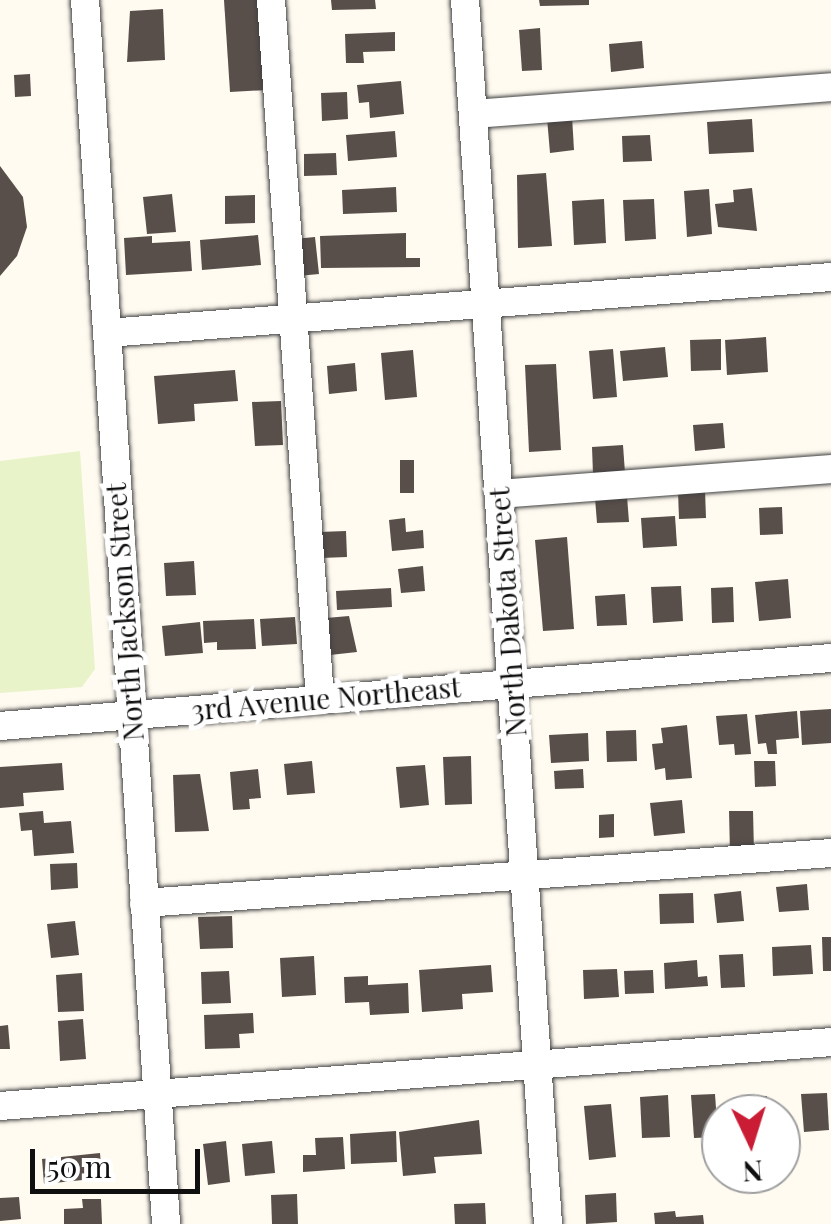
<!DOCTYPE html>
<style>
body{margin:0}
#map{position:relative;width:831px;height:1224px;overflow:hidden;background:#fffbf1;font-family:"Playfair Display",serif}
div>[style]{position:absolute}
[style*='--x']{left:calc(var(--x)*1px);top:calc(var(--y)*1px);width:calc(var(--w)*1px);rotate:calc(var(--a)*1deg)}
.pitch>*{inset:0;background:#e9f3c9}
.building>*{inset:0;background:#584e4a}
.roads{filter:drop-shadow(0 0 2px #424242) drop-shadow(0 0 2px #424242)}
.minor>*{height:28px;margin:-14px;padding:0 14px;transform-origin:14px;border-radius:14px;background:#fff}
span{translate:-50% -50%;white-space:nowrap;text-align:center;line-height:1.15;-webkit-text-stroke:10px #fff;paint-order:stroke}
.street-label{font-size:28px;color:#0f0f0f}
.north{position:absolute;left:701px;top:1094px;width:100px;height:100px;box-sizing:border-box;background:#fff;border:2px solid #9f9f9f;border-radius:50%;rotate:176deg;font-size:28px;font-weight:700;line-height:40px;text-align:center;color:#0f0f0f}
.north::after{content:'';display:block;margin:auto;width:35px;height:45px;background:#ca1c35;clip-path:polygon(50% 0,100% 100%,50% 72%,0 100%)}
.scale{position:absolute;left:30px;top:1149px;width:170px;height:45px;box-sizing:border-box;border:5px solid #0f0f0f;border-top:0;padding-left:12px;font-size:30px;line-height:35px;white-space:nowrap;color:#0f0f0f;-webkit-text-stroke:8px #fff;paint-order:stroke}
</style>
<div id="map">
<div class="pitch">
<div style="clip-path:polygon(80px 451px,95px 669px,82px 687px,0 693px,0 461px)"></div>
</div>
<div class="building">
<div style="clip-path:polygon(224px 0,257px 0,267px 90px,230px 92px)"></div>
<div style="clip-path:polygon(331px 0,375px 0,376px 9px,332px 10px)"></div>
<div style="clip-path:polygon(539px 0,589px 0,589px 5px,540px 6px)"></div>
<div style="clip-path:polygon(163px 9px,165px 60px,127px 62px,130px 11px)"></div>
<div style="clip-path:polygon(540px 28px,542px 70px,522px 71px,519px 30px)"></div>
<div style="clip-path:polygon(395px 32px,395px 51px,363px 52px,364px 63px,346px 63px,345px 34px)"></div>
<div style="clip-path:polygon(642px 41px,644px 68px,611px 72px,609px 44px)"></div>
<div style="clip-path:polygon(30px 74px,31px 96px,15px 97px,14px 75px)"></div>
<div style="clip-path:polygon(401px 81px,404px 114px,370px 118px,369px 102px,359px 103px,357px 85px)"></div>
<div style="clip-path:polygon(347px 92px,348px 119px,322px 121px,321px 93px)"></div>
<div style="clip-path:polygon(572px 116px,574px 150px,550px 153px,547px 118px)"></div>
<div style="clip-path:polygon(752px 119px,754px 152px,709px 154px,707px 122px)"></div>
<div style="clip-path:polygon(395px 131px,397px 157px,348px 161px,346px 135px)"></div>
<div style="clip-path:polygon(650px 135px,652px 161px,623px 162px,622px 136px)"></div>
<div style="clip-path:polygon(336px 153px,337px 175px,304px 176px,304px 154px)"></div>
<div style="clip-path:polygon(0 166px,23px 197px,27px 227px,17px 256px,0 276px)"></div>
<div style="clip-path:polygon(546px 173px,552px 246px,518px 248px,517px 175px)"></div>
<div style="clip-path:polygon(396px 187px,397px 212px,343px 214px,342px 190px)"></div>
<div style="clip-path:polygon(752px 188px,757px 231px,718px 227px,715px 204px,734px 202px,733px 190px)"></div>
<div style="clip-path:polygon(709px 189px,712px 234px,687px 237px,684px 191px)"></div>
<div style="clip-path:polygon(172px 194px,176px 232px,147px 234px,143px 197px)"></div>
<div style="clip-path:polygon(255px 195px,255px 223px,225px 224px,225px 196px)"></div>
<div style="clip-path:polygon(604px 199px,606px 243px,574px 245px,572px 201px)"></div>
<div style="clip-path:polygon(654px 199px,656px 239px,625px 241px,623px 200px)"></div>
<div style="clip-path:polygon(406px 233px,406px 258px,420px 258px,420px 267px,321px 268px,320px 236px)"></div>
<div style="clip-path:polygon(258px 235px,261px 265px,202px 270px,200px 240px)"></div>
<div style="clip-path:polygon(152px 236px,152px 243px,190px 241px,192px 271px,126px 275px,124px 238px)"></div>
<div style="clip-path:polygon(315px 237px,319px 274px,298px 276px,294px 239px)"></div>
<div style="clip-path:polygon(766px 337px,768px 372px,727px 375px,725px 340px)"></div>
<div style="clip-path:polygon(721px 339px,721px 370px,691px 371px,690px 340px)"></div>
<div style="clip-path:polygon(665px 347px,668px 377px,623px 381px,620px 351px)"></div>
<div style="clip-path:polygon(613px 349px,617px 397px,593px 399px,589px 351px)"></div>
<div style="clip-path:polygon(413px 350px,417px 397px,385px 400px,381px 353px)"></div>
<div style="clip-path:polygon(355px 363px,357px 391px,329px 394px,327px 366px)"></div>
<div style="clip-path:polygon(556px 364px,561px 450px,529px 452px,525px 365px)"></div>
<div style="clip-path:polygon(235px 370px,238px 401px,194px 404px,195px 421px,158px 424px,154px 376px)"></div>
<div style="clip-path:polygon(281px 401px,283px 445px,255px 446px,252px 402px)"></div>
<div style="clip-path:polygon(723px 423px,725px 448px,695px 451px,693px 425px)"></div>
<div style="clip-path:polygon(623px 445px,625px 473px,593px 474px,592px 447px)"></div>
<div style="clip-path:polygon(400px 460px,414px 460px,414px 493px,400px 493px)"></div>
<div style="clip-path:polygon(705px 490px,706px 518px,679px 519px,678px 491px)"></div>
<div style="clip-path:polygon(627px 496px,629px 522px,597px 523px,595px 498px)"></div>
<div style="clip-path:polygon(782px 507px,783px 534px,760px 535px,759px 508px)"></div>
<div style="clip-path:polygon(675px 516px,677px 546px,643px 548px,641px 518px)"></div>
<div style="clip-path:polygon(405px 518px,406px 532px,423px 530px,424px 548px,392px 551px,389px 520px)"></div>
<div style="clip-path:polygon(346px 531px,347px 557px,321px 558px,319px 532px)"></div>
<div style="clip-path:polygon(567px 537px,574px 629px,543px 631px,535px 540px)"></div>
<div style="clip-path:polygon(194px 561px,196px 595px,166px 596px,164px 563px)"></div>
<div style="clip-path:polygon(423px 566px,425px 591px,401px 593px,398px 569px)"></div>
<div style="clip-path:polygon(788px 579px,791px 618px,759px 621px,755px 582px)"></div>
<div style="clip-path:polygon(681px 586px,683px 621px,653px 623px,651px 587px)"></div>
<div style="clip-path:polygon(733px 587px,734px 622px,712px 623px,711px 588px)"></div>
<div style="clip-path:polygon(391px 588px,392px 607px,337px 610px,336px 591px)"></div>
<div style="clip-path:polygon(625px 594px,627px 625px,597px 626px,595px 596px)"></div>
<div style="clip-path:polygon(349px 616px,357px 652px,330px 655px,326px 618px)"></div>
<div style="clip-path:polygon(295px 617px,297px 644px,262px 646px,260px 619px)"></div>
<div style="clip-path:polygon(254px 619px,256px 649px,217px 650px,217px 642px,204px 643px,203px 621px)"></div>
<div style="clip-path:polygon(200px 622px,203px 653px,165px 656px,162px 626px)"></div>
<div style="clip-path:polygon(831px 709px,831px 743px,802px 745px,800px 711px)"></div>
<div style="clip-path:polygon(797px 711px,799px 738px,776px 740px,777px 754px,768px 754px,766px 743px,758px 744px,755px 715px)"></div>
<div style="clip-path:polygon(747px 714px,751px 754px,735px 755px,734px 744px,719px 745px,716px 716px)"></div>
<div style="clip-path:polygon(687px 725px,692px 778px,666px 780px,665px 768px,655px 770px,652px 744px,663px 743px,661px 728px)"></div>
<div style="clip-path:polygon(636px 730px,637px 761px,607px 762px,606px 731px)"></div>
<div style="clip-path:polygon(588px 733px,589px 761px,551px 763px,549px 735px)"></div>
<div style="clip-path:polygon(471px 756px,472px 804px,445px 805px,443px 757px)"></div>
<div style="clip-path:polygon(312px 761px,315px 793px,287px 795px,284px 764px)"></div>
<div style="clip-path:polygon(754px 761px,775px 761px,776px 786px,755px 787px)"></div>
<div style="clip-path:polygon(62px 763px,64px 790px,23px 793px,24px 806px,0 808px,0 767px)"></div>
<div style="clip-path:polygon(425px 765px,429px 805px,400px 808px,396px 767px)"></div>
<div style="clip-path:polygon(258px 769px,261px 798px,249px 799px,250px 809px,233px 810px,230px 772px)"></div>
<div style="clip-path:polygon(583px 769px,584px 788px,555px 789px,554px 771px)"></div>
<div style="clip-path:polygon(200px 774px,209px 831px,175px 832px,173px 775px)"></div>
<div style="clip-path:polygon(682px 800px,685px 833px,654px 836px,650px 803px)"></div>
<div style="clip-path:polygon(43px 811px,44px 823px,71px 821px,74px 853px,34px 856px,32px 830px,21px 831px,19px 813px)"></div>
<div style="clip-path:polygon(729px 811px,753px 811px,754px 852px,730px 853px)"></div>
<div style="clip-path:polygon(614px 814px,614px 837px,599px 838px,599px 815px)"></div>
<div style="clip-path:polygon(77px 863px,78px 888px,51px 890px,50px 864px)"></div>
<div style="clip-path:polygon(807px 884px,809px 910px,779px 912px,776px 887px)"></div>
<div style="clip-path:polygon(741px 891px,744px 921px,717px 923px,714px 894px)"></div>
<div style="clip-path:polygon(693px 893px,694px 923px,660px 924px,659px 894px)"></div>
<div style="clip-path:polygon(232px 916px,233px 948px,200px 949px,198px 917px)"></div>
<div style="clip-path:polygon(75px 921px,79px 955px,51px 958px,47px 924px)"></div>
<div style="clip-path:polygon(822px 937px,831px 937px,831px 971px,823px 971px)"></div>
<div style="clip-path:polygon(811px 945px,813px 974px,773px 976px,772px 947px)"></div>
<div style="clip-path:polygon(743px 954px,745px 987px,721px 988px,719px 955px)"></div>
<div style="clip-path:polygon(314px 956px,316px 995px,282px 997px,280px 958px)"></div>
<div style="clip-path:polygon(697px 960px,698px 977px,707px 976px,708px 986px,665px 989px,664px 963px)"></div>
<div style="clip-path:polygon(491px 965px,493px 992px,462px 994px,463px 1009px,422px 1012px,419px 970px)"></div>
<div style="clip-path:polygon(617px 969px,619px 997px,584px 999px,583px 970px)"></div>
<div style="clip-path:polygon(653px 970px,654px 993px,625px 994px,624px 971px)"></div>
<div style="clip-path:polygon(229px 971px,231px 1003px,202px 1004px,201px 972px)"></div>
<div style="clip-path:polygon(82px 973px,84px 1011px,58px 1012px,56px 975px)"></div>
<div style="clip-path:polygon(368px 976px,368px 985px,408px 983px,409px 1013px,370px 1015px,369px 1002px,345px 1003px,344px 977px)"></div>
<div style="clip-path:polygon(253px 1013px,254px 1033px,239px 1034px,240px 1048px,205px 1049px,204px 1015px)"></div>
<div style="clip-path:polygon(83px 1019px,86px 1059px,60px 1061px,58px 1021px)"></div>
<div style="clip-path:polygon(8px 1025px,10px 1049px,0 1049px,0 1026px)"></div>
<div style="clip-path:polygon(827px 1093px,829px 1130px,804px 1132px,801px 1094px)"></div>
<div style="clip-path:polygon(715px 1094px,718px 1137px,694px 1138px,691px 1095px)"></div>
<div style="clip-path:polygon(668px 1095px,670px 1137px,642px 1138px,640px 1097px)"></div>
<div style="clip-path:polygon(767px 1096px,768px 1114px,737px 1114px,736px 1098px)"></div>
<div style="clip-path:polygon(611px 1104px,616px 1157px,589px 1160px,584px 1106px)"></div>
<div style="clip-path:polygon(479px 1120px,482px 1154px,434px 1157px,436px 1173px,403px 1176px,399px 1132px)"></div>
<div style="clip-path:polygon(396px 1131px,397px 1162px,351px 1164px,350px 1134px)"></div>
<div style="clip-path:polygon(343px 1137px,345px 1169px,303px 1172px,303px 1155px,316px 1155px,315px 1138px)"></div>
<div style="clip-path:polygon(226px 1141px,230px 1182px,208px 1185px,203px 1144px)"></div>
<div style="clip-path:polygon(272px 1141px,275px 1173px,245px 1176px,242px 1144px)"></div>
<div style="clip-path:polygon(100px 1153px,102px 1178px,44px 1184px,42px 1159px)"></div>
<div style="clip-path:polygon(616px 1193px,617px 1222px,586px 1224px,585px 1195px)"></div>
<div style="clip-path:polygon(297px 1194px,298px 1224px,272px 1224px,271px 1195px)"></div>
<div style="clip-path:polygon(19px 1197px,21px 1219px,0 1221px,0 1198px)"></div>
<div style="clip-path:polygon(82px 1199px,101px 1199px,102px 1224px,64px 1224px,64px 1209px,83px 1208px)"></div>
<div style="clip-path:polygon(485px 1203px,486px 1224px,455px 1224px,454px 1204px)"></div>
<div style="clip-path:polygon(675px 1211px,676px 1217px,703px 1215px,704px 1224px,655px 1224px,654px 1213px)"></div>
</div>
<div class="roads">
<div class="minor">
<div style="--x:85;--y:0;--w:1227;--a:86.21"></div>
<div style="--x:271;--y:0;--w:701;--a:85.99"></div>
<div style="--x:465;--y:0;--w:1227;--a:86.12"></div>
<div style="--x:474;--y:114;--w:358;--a:-4.3"></div>
<div style="--x:107;--y:333;--w:726;--a:-4.42"></div>
<div style="--x:499;--y:494;--w:333;--a:-4.3"></div>
<div style="--x:0;--y:726;--w:834;--a:-4.68"></div>
<div style="--x:144;--y:903;--w:689;--a:-4.16"></div>
<div style="--x:0;--y:1106;--w:833;--a:-4.4"></div>
</div>
</div>
<div class="street-label">
<span style="left:124px;top:612px;rotate:-94deg">North Jackson Street</span>
<span style="left:507px;top:612px;rotate:-94deg">North Dakota Street</span>
<span style="left:326px;top:698px;rotate:-5deg">3rd Avenue Northeast</span>
</div>
<div class="north">N</div>
<div class="scale">50 m</div>
</div>
